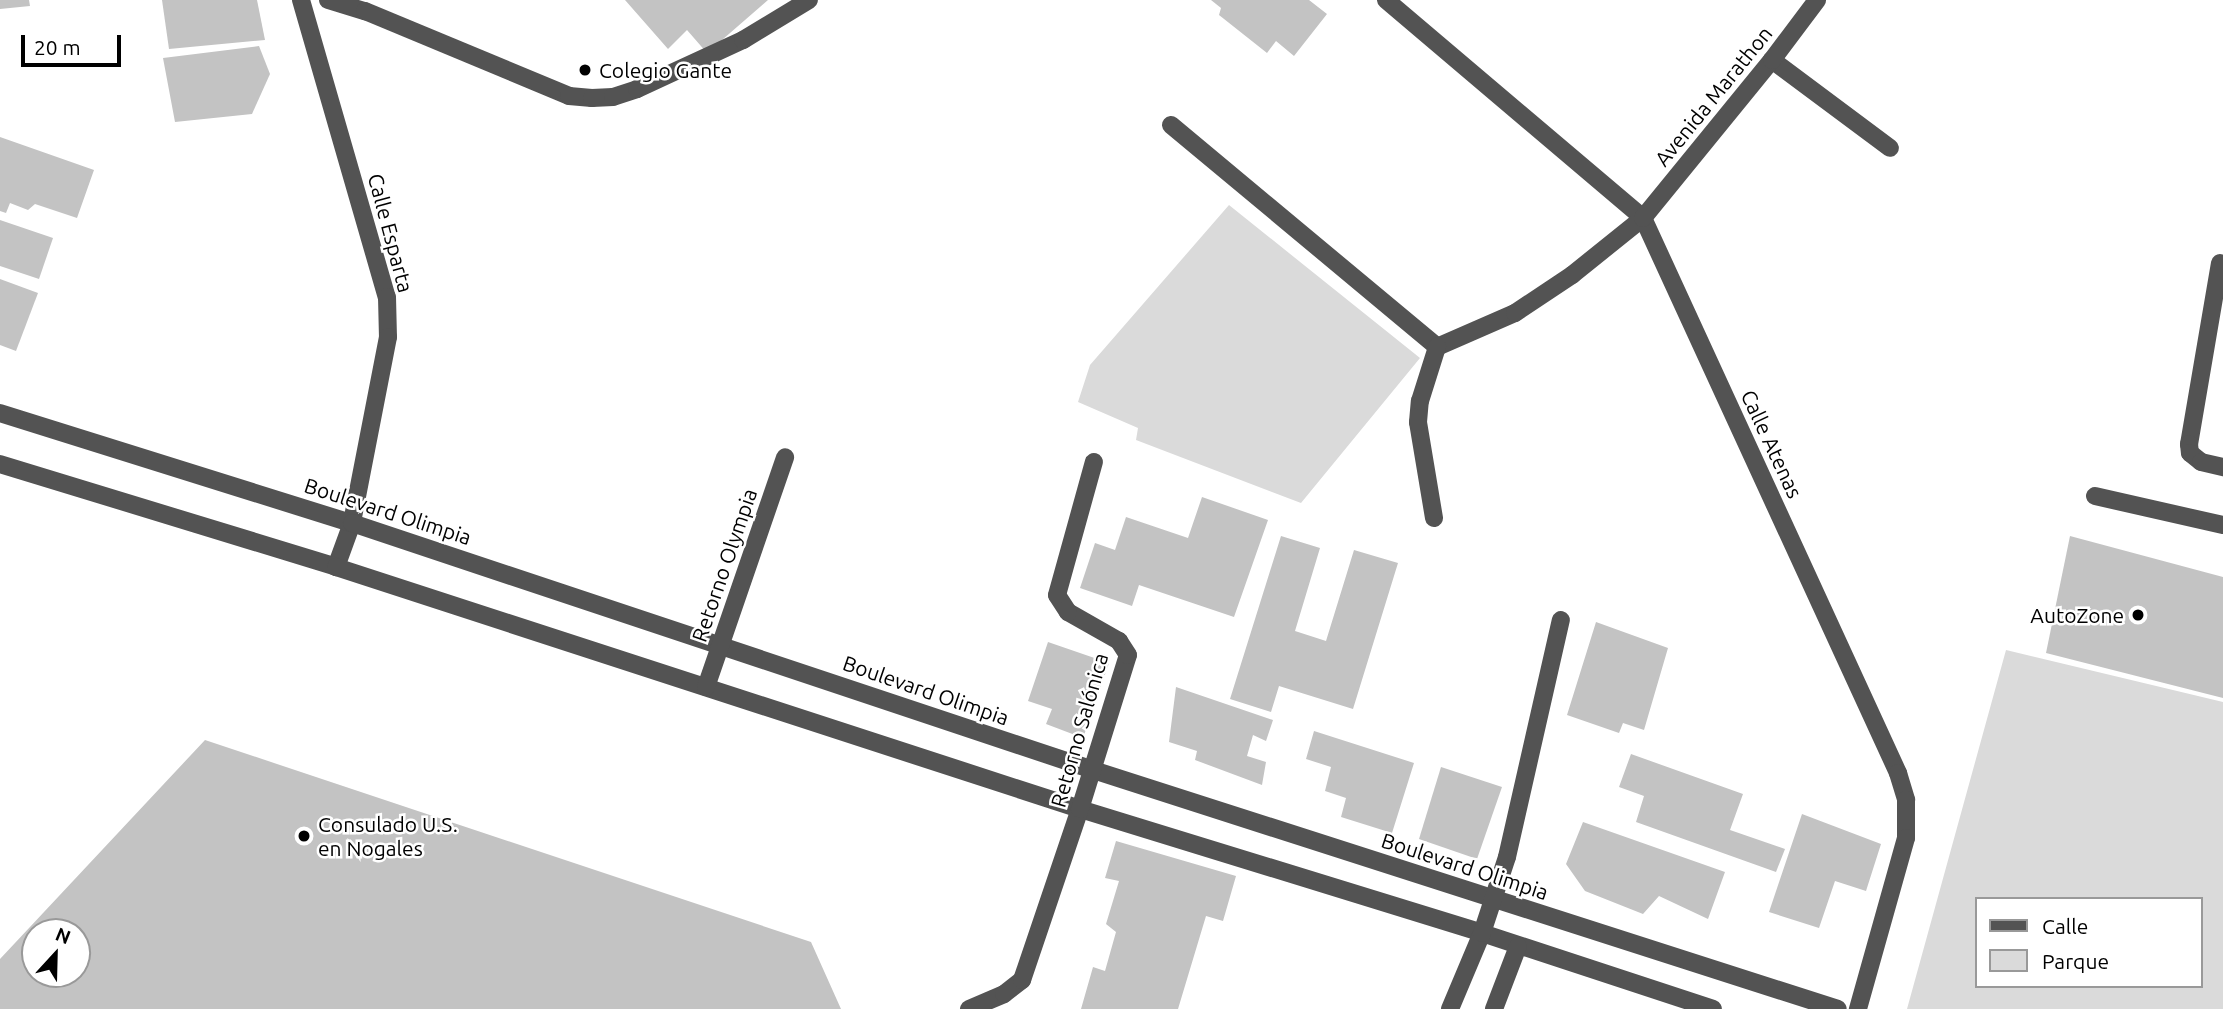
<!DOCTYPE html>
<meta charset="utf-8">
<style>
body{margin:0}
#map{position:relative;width:2223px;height:1009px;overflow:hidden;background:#fff;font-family:Ubuntu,sans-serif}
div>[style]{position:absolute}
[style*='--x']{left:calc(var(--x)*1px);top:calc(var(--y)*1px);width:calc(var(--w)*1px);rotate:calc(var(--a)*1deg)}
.green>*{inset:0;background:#dadada}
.building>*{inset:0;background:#c3c3c3}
.minor>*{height:18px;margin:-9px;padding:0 9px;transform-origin:9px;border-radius:9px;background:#535353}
.dots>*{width:19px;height:19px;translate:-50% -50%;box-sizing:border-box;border:4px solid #fff;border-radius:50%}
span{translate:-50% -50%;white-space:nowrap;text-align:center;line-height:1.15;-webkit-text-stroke:5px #fff;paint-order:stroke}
.poi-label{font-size:21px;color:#000}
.left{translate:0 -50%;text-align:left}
.right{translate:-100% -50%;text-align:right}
.street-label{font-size:21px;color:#000}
.legend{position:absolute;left:1975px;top:897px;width:228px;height:91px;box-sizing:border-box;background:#fff;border:2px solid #999;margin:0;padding:9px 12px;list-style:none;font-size:21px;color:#000}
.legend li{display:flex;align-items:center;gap:14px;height:35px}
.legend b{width:35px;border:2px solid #999}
.north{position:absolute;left:21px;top:918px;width:70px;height:70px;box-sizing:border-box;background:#fff;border:2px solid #999;border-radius:50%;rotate:22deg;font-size:19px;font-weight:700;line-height:28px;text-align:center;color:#000}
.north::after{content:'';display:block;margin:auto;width:24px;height:32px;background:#000;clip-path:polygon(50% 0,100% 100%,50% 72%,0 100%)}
.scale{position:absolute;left:21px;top:35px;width:100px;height:32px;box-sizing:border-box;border:4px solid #000;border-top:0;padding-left:9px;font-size:21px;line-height:24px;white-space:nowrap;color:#000;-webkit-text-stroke:5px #fff;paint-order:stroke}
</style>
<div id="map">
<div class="green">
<div style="clip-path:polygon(1229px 205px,1420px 358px,1301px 503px,1136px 440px,1138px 428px,1078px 402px,1090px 365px)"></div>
<div style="clip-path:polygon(evenodd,2006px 650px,2223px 702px,2223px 1009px,1907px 1009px,2006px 650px,1976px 899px,2200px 899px,2200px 986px,1976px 986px,1976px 899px)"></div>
</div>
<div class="building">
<div style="clip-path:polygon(0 0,29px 0,30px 6px,0 9px)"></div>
<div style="clip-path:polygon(162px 0,257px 0,265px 40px,169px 49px)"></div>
<div style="clip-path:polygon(625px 0,768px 0,707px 53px,687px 30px,668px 49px)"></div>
<div style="clip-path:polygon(1211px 0,1309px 0,1327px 14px,1294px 56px,1276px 41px,1267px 53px,1219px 15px,1221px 8px)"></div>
<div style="clip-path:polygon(259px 46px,270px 74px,252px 114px,175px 122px,163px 58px)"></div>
<div style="clip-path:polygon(0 137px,94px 170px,77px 218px,35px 204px,28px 210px,10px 203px,6px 213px,0 211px)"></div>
<div style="clip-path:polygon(0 220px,53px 238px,39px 279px,0 266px)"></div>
<div style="clip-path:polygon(0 279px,38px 293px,16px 351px,0 345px)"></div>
<div style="clip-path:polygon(1202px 497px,1268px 520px,1234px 617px,1139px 585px,1132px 606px,1080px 588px,1095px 543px,1115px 550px,1126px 517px,1188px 538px)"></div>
<div style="clip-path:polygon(1281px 536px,1320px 548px,1295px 631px,1326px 641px,1354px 550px,1398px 563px,1353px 709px,1279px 686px,1271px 712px,1230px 699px)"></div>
<div style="clip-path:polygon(2070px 536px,2223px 577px,2223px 698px,2046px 653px)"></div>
<div style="clip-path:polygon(1596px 622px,1668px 648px,1644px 730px,1623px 723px,1619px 733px,1567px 715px)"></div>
<div style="clip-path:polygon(1048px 642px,1109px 663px,1083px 738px,1046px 724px,1052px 709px,1028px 701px)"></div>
<div style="clip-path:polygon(1176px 687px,1273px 720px,1266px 741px,1253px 735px,1247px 756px,1266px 762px,1262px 785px,1195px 760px,1197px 751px,1169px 742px)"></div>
<div style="clip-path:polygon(1314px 731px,1414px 763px,1392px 833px,1341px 817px,1346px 798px,1325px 791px,1331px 767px,1306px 759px)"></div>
<div style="clip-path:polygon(evenodd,205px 740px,811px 942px,841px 1009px,0 1009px,0 959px,205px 740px,35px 932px,77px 932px,77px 974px,35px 974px,35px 932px)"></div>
<div style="clip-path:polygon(1631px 754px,1743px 794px,1730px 830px,1785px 849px,1776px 872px,1636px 822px,1644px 796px,1619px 787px)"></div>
<div style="clip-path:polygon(1441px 767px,1502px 787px,1477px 859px,1419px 839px)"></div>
<div style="clip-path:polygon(1802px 814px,1881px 844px,1866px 891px,1835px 881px,1819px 928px,1769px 912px)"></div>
<div style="clip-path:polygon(1583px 822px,1725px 872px,1708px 919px,1659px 896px,1643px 914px,1585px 891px,1566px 864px)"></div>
<div style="clip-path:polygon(1116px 841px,1236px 876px,1223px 921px,1206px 916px,1178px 1009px,1081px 1009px,1093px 967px,1105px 971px,1116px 932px,1106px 924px,1119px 881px,1105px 878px)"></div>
</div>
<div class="minor">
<div style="--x:301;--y:0;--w:309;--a:73.9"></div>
<div style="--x:387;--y:297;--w:40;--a:88.6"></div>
<div style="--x:388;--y:337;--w:189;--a:101"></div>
<div style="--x:352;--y:523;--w:47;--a:110"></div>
<div style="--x:328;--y:0;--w:39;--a:17"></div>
<div style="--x:365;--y:11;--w:221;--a:22.6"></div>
<div style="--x:569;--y:96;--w:23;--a:5"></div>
<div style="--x:592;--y:98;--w:21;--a:-3"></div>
<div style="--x:613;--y:97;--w:25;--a:-18"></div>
<div style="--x:637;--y:89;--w:117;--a:-24.8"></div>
<div style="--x:743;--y:40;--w:77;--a:-31.2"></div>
<div style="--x:1386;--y:0;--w:337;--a:40.3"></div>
<div style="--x:1643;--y:218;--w:611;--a:65.32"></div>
<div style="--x:1898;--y:773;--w:28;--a:73"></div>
<div style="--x:1906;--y:800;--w:38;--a:90"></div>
<div style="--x:1906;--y:838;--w:178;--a:105.7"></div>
<div style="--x:1772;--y:60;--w:147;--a:36.7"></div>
<div style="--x:1171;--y:125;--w:346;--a:39.8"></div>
<div style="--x:1437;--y:347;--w:85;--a:-23.6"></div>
<div style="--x:1515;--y:313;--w:69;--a:-33.7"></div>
<div style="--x:1572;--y:275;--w:91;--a:-38.8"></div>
<div style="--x:1643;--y:218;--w:204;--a:-50.8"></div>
<div style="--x:1772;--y:60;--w:75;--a:-53.1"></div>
<div style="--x:2220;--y:263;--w:184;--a:99.7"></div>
<div style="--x:2189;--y:444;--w:9;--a:84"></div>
<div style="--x:2190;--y:453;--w:14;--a:39"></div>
<div style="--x:2201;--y:462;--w:23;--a:13"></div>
<div style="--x:0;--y:413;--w:369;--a:17.4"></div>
<div style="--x:352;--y:523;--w:781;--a:18.43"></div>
<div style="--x:1093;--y:770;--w:782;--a:17.79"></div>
<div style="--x:0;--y:464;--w:351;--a:17"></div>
<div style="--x:336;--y:567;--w:782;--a:18.02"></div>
<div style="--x:1080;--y:809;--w:421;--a:17.1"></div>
<div style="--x:1482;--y:933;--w:243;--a:18.2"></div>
<div style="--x:2095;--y:496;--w:131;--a:12.8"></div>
<div style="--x:1434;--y:518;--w:97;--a:-99.5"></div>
<div style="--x:1418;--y:422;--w:21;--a:-85"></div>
<div style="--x:1420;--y:401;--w:57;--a:-72.5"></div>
<div style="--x:706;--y:687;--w:243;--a:-71"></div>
<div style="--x:969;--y:1009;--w:38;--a:-23"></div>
<div style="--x:1004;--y:994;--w:23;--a:-38"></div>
<div style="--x:1022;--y:980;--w:181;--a:-71.3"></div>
<div style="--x:1080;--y:809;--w:161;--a:-72.7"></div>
<div style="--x:1128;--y:655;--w:17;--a:-123"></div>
<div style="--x:1119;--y:641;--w:59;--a:-150.4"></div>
<div style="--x:1068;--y:612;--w:20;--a:-123"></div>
<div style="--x:1057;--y:595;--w:138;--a:-74.5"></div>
<div style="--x:1450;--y:1009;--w:82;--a:-67.2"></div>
<div style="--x:1482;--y:933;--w:80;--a:-71.8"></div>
<div style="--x:1507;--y:857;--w:243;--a:-77.2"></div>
<div style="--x:1494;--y:1009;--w:67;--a:-69.1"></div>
</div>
<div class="dots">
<div style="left:585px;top:70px;background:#000"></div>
<div style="left:2138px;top:615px;background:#000"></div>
<div style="left:304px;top:836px;background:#000"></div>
</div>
<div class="poi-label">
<span class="left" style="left:599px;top:70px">Colegio Gante</span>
<span class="right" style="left:2124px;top:615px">AutoZone</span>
<span class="left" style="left:318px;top:836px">Consulado U.S.<br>en Nogales</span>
</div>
<div class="street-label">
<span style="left:1713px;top:96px;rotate:-51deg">Avenida Marathon</span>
<span style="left:391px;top:233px;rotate:75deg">Calle Esparta</span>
<span style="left:1772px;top:444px;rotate:65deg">Calle Atenas</span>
<span style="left:388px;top:511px;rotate:18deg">Boulevard Olimpia</span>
<span style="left:724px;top:565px;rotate:-71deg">Retorno Olympia</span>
<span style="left:926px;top:690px;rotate:19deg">Boulevard Olimpia</span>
<span style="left:1079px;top:730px;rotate:-74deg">Retorno Salónica</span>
<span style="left:1465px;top:866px;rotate:18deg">Boulevard Olimpia</span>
</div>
<ul class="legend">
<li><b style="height:9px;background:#535353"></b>Calle</li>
<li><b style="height:19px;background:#dadada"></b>Parque</li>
</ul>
<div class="north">N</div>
<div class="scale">20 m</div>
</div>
